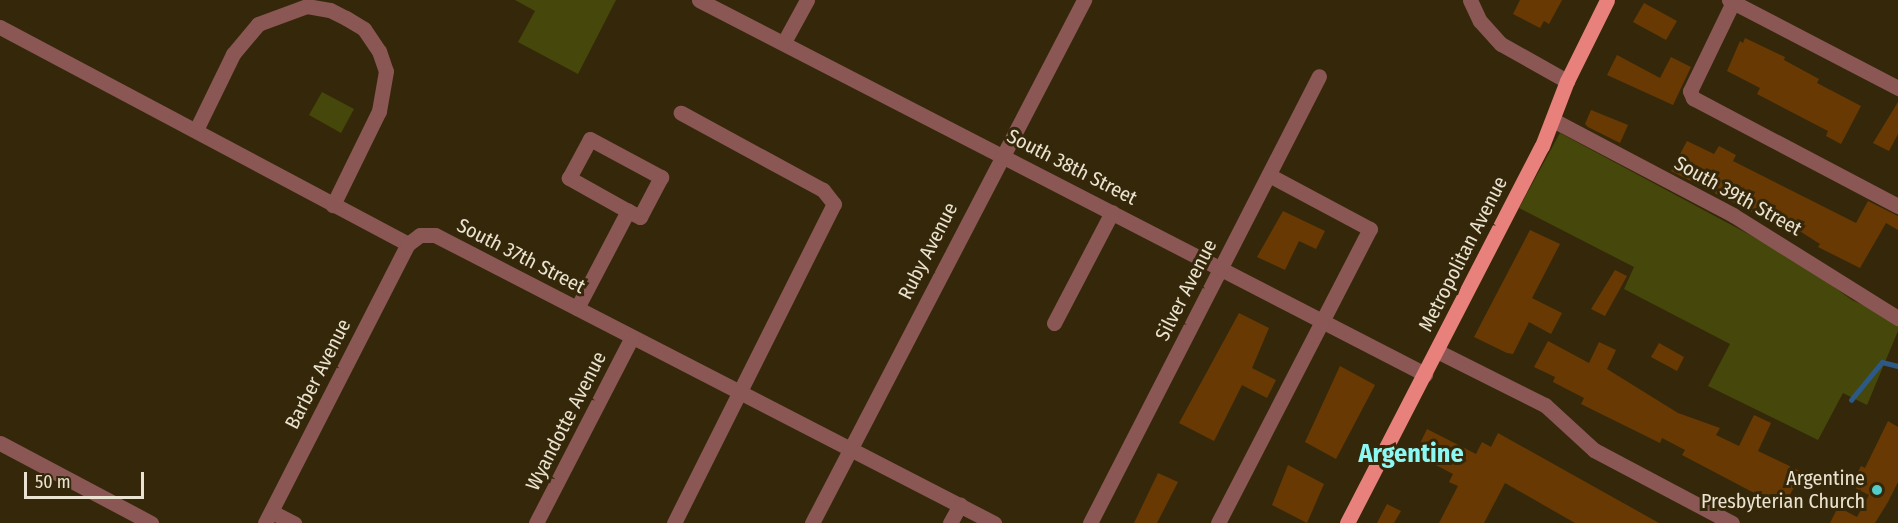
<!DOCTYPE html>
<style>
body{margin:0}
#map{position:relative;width:1898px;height:523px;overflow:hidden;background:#35280a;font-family:"Fira Sans Condensed",sans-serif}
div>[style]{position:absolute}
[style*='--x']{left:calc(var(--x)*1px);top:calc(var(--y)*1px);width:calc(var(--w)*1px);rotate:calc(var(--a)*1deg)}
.green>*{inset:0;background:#46470a}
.stream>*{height:4.5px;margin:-2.25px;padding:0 2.25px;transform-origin:2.25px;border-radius:2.25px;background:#2c5986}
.building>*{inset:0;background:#693903}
.minor>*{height:15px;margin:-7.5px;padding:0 7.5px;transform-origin:7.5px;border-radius:7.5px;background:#8a5754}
.major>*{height:15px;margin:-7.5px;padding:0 7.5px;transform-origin:7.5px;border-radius:7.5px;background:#e8817c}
.dots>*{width:16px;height:16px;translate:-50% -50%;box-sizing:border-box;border:3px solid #35280a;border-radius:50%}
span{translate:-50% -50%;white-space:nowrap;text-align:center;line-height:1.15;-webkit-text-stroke:6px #35280a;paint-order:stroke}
.street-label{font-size:20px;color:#ebe3d2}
.poi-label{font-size:20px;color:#ebe3d2}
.right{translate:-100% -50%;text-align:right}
.district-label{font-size:26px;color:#8cf8f4;font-weight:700}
.scale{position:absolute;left:24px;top:472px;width:120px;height:27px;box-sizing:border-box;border:3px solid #ebe3d2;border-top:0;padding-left:8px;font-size:18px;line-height:21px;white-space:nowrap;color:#ebe3d2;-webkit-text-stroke:4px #35280a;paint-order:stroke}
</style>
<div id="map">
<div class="green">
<div style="clip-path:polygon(515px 0,616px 0,578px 74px,518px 42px,535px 11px)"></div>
<div style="clip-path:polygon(322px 92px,354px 109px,341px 133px,309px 115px)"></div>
<div style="clip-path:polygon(1560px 133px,1795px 259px,1852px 300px,1898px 321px,1898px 331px,1867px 405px,1843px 393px,1818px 440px,1708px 386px,1730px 344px,1624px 289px,1634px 267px,1519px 208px)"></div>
</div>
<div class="stream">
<div style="--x:1851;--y:400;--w:49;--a:-50.8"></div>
<div style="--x:1882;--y:362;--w:16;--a:14"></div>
</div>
<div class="building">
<div style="clip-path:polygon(1520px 0,1562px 0,1549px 24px,1544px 21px,1540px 28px,1513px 14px)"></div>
<div style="clip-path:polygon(1644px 3px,1677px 21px,1666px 40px,1633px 22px)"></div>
<div style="clip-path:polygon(1745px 38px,1785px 57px,1784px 60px,1819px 79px,1817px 83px,1861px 106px,1841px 144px,1826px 136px,1828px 131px,1757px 94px,1760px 88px,1727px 71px,1740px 41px,1743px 43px)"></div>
<div style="clip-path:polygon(1617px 55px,1660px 78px,1671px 57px,1691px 67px,1673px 105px,1607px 75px)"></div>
<div style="clip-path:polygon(1898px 102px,1898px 134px,1889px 151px,1873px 143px)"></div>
<div style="clip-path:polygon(1591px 110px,1628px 125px,1620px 143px,1588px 127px,1585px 124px)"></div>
<div style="clip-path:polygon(1687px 141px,1714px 154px,1719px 146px,1736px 155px,1733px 161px,1856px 223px,1868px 201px,1898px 216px,1898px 230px,1886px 223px,1860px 268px,1818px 247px,1820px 244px,1798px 230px,1796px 234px,1671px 171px)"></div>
<div style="clip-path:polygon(1283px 211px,1325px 231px,1316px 249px,1299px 241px,1285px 270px,1257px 257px)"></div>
<div style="clip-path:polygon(1530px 230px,1560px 244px,1532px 298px,1562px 313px,1551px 334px,1529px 322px,1513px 354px,1507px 353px,1474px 337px)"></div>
<div style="clip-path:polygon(1615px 270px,1627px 276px,1605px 316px,1591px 309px)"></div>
<div style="clip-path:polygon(1239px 313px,1269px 328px,1252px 368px,1276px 380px,1267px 398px,1242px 385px,1214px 441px,1179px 423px)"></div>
<div style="clip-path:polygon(1548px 341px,1589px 363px,1599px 342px,1616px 350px,1607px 369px,1678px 413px,1720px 428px,1716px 435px,1739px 446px,1754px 415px,1771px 423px,1758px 451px,1802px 472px,1783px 508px,1682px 455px,1685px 450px,1662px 438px,1660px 443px,1581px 404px,1584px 398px,1553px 382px,1555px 377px,1534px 367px)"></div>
<div style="clip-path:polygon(1659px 343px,1684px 357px,1677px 371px,1651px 357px)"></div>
<div style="clip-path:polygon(1340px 366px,1375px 385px,1336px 459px,1305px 442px)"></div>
<div style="clip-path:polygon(1888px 421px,1898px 427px,1898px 482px,1888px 502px,1875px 523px,1830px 523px,1838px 507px,1857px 517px,1869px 495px,1851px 486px,1861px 466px,1865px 468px)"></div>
<div style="clip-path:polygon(1427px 429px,1476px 454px,1482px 442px,1491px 447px,1498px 433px,1659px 523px,1575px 523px,1505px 483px,1484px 523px,1439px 523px,1458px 486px,1449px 482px,1453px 474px,1415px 454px)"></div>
<div style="clip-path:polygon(1288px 465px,1324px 484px,1307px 523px,1272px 505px)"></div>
<div style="clip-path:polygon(1158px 473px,1178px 482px,1157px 523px,1134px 523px)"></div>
<div style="clip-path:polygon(1387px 504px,1401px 511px,1394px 523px,1377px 523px)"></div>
</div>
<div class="minor">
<div style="--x:699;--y:0;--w:817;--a:27.26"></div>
<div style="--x:1470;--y:0;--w:23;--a:65"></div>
<div style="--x:1480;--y:21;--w:31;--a:48"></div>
<div style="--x:1501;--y:44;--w:76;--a:29.3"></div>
<div style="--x:1729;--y:0;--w:191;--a:27.5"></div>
<div style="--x:1734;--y:0;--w:101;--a:115.8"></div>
<div style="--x:1690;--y:91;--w:8;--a:67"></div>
<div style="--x:1693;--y:98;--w:232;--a:27.8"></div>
<div style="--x:0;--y:27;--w:462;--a:28"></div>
<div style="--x:784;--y:42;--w:48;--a:-61.3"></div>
<div style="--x:1553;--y:120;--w:204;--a:27.8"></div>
<div style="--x:1733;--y:215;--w:195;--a:32"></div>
<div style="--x:196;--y:130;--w:85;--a:-64"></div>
<div style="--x:233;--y:54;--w:39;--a:-50"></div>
<div style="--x:258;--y:24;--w:52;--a:-20.2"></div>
<div style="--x:307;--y:6;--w:23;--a:10"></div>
<div style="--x:330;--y:10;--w:18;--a:27"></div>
<div style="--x:346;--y:18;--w:21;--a:31"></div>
<div style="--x:364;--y:29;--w:27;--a:56"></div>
<div style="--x:379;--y:51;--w:21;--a:71"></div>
<div style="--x:386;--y:71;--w:41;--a:99.9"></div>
<div style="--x:379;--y:111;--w:105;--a:116.1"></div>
<div style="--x:577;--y:308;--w:110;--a:-62.3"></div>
<div style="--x:628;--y:211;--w:68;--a:-150.8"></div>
<div style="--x:569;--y:178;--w:44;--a:-61.7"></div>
<div style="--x:590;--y:139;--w:81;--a:28.2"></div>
<div style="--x:661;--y:177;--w:45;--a:117.7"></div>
<div style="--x:640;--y:217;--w:13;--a:-153"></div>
<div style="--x:1054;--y:323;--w:125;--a:-62.4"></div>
<div style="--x:1437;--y:351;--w:121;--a:26.6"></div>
<div style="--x:1545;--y:405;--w:67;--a:42.6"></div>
<div style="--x:1594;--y:450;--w:156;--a:27.9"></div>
<div style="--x:0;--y:443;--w:171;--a:27.9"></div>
<div style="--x:272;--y:512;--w:25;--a:27"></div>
<div style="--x:265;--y:523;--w:314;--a:-62.9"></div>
<div style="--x:408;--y:244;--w:15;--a:-37"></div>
<div style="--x:420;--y:235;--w:15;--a:0"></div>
<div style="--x:435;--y:235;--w:629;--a:27.26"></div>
<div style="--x:536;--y:523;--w:209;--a:-62.7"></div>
<div style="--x:674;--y:523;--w:357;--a:-63.4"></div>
<div style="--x:834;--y:204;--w:18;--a:-128"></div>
<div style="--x:823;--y:190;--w:162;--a:-151.5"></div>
<div style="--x:812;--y:523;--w:590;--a:-62.52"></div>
<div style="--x:950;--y:523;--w:21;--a:-61"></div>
<div style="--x:1090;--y:523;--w:502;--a:-62.87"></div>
<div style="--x:1218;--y:523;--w:331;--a:-62.7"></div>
<div style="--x:1370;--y:229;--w:115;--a:-151.9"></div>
</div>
<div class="major">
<div style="--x:1347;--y:523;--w:424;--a:-62.7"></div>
<div style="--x:1542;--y:146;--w:70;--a:-69"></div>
<div style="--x:1567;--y:81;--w:90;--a:-63.7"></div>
</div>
<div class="dots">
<div style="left:1877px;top:490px;background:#53cdca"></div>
</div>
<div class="street-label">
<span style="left:1072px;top:167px;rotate:27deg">South 38th Street</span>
<span style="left:1738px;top:196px;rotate:29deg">South 39th Street</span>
<span style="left:928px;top:251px;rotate:-63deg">Ruby Avenue</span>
<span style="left:1463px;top:254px;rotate:-63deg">Metropolitan Avenue</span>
<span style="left:521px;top:256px;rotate:27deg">South 37th Street</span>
<span style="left:1186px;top:290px;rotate:-63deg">Silver Avenue</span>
<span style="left:318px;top:374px;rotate:-63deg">Barber Avenue</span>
<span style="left:566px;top:421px;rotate:-63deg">Wyandotte Avenue</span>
</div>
<div class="poi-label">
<span class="right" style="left:1865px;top:490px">Argentine<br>Presbyterian Church</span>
</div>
<div class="district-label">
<span style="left:1411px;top:454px">Argentine</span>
</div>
<div class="scale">50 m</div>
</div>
